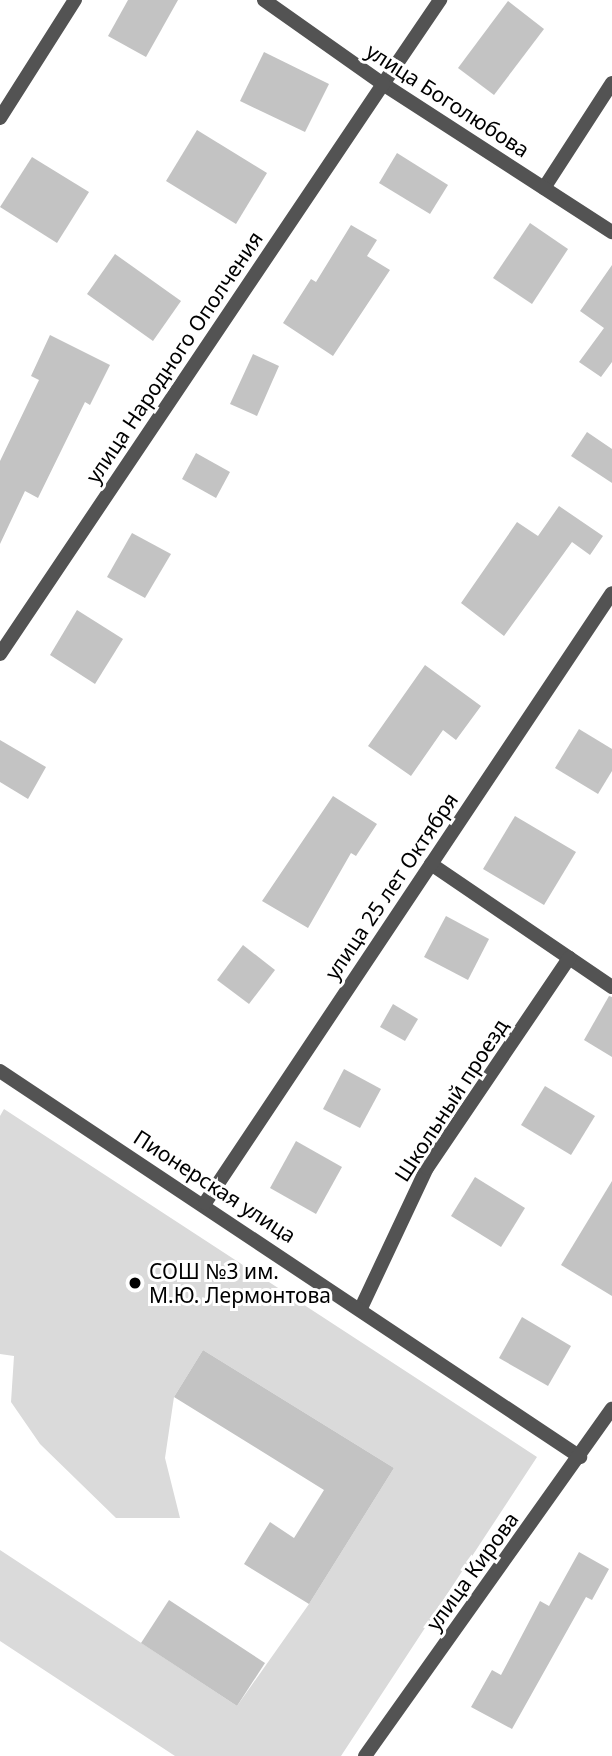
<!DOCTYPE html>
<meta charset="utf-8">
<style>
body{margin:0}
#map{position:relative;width:612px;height:1756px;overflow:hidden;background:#fff;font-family:"Noto Sans",sans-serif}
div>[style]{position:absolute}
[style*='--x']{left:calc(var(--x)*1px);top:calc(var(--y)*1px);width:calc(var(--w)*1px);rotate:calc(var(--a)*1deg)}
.green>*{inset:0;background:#dadada}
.building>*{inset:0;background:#c3c3c3}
.lane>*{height:14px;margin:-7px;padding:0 7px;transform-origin:7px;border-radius:7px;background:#535353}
.street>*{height:14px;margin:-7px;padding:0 7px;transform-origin:7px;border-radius:7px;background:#535353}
.dots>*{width:19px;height:19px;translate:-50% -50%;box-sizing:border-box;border:4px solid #fff;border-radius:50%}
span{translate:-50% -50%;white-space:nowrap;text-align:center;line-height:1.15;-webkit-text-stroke:6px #fff;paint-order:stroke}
.street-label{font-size:21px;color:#000}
.poi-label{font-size:21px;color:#000}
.left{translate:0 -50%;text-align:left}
</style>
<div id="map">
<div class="green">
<div style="clip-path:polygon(4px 1109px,537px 1457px,341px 1756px,175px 1756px,0 1641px,0 1550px,237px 1706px,309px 1604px,394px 1468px,203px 1350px,174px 1397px,165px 1458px,180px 1518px,116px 1518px,40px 1444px,11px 1402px,14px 1356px,0 1354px,0 1116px)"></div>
</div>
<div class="building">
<div style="clip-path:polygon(128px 0,178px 0,146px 57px,108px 36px)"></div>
<div style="clip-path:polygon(508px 1px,544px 29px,494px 95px,458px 68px)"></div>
<div style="clip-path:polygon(264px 52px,329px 84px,305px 132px,240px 101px)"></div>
<div style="clip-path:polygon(197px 130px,267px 173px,236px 224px,166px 181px)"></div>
<div style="clip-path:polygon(397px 153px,448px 185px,430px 214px,379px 183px)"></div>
<div style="clip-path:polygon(32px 157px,89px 192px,57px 243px,0 207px)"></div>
<div style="clip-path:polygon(530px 223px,568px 249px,532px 304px,493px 278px)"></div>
<div style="clip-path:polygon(351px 225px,377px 240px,367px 256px,390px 270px,333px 356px,283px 323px,311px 279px,316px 282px)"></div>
<div style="clip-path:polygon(115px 254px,181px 301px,153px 341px,87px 294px)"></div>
<div style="clip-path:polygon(612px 265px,612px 362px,601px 377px,579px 362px,604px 328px,580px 311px)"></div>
<div style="clip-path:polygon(50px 335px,110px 365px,90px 405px,85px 402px,38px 498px,25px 491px,0 544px,0 461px,39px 380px,31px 376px)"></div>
<div style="clip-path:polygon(253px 354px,279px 366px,257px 416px,230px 404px)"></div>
<div style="clip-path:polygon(587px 432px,612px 449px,612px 483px,571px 456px)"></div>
<div style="clip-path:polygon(196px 453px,230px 472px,216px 498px,182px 479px)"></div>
<div style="clip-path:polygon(559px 506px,603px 536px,590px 555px,572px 542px,504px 636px,461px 603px,517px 522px,538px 536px)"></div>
<div style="clip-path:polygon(132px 533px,171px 554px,145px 598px,107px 577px)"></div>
<div style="clip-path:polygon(77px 610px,123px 639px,95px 684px,50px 655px)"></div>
<div style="clip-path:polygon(425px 665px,481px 706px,456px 740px,443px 730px,411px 776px,368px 746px)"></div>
<div style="clip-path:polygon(579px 729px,612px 749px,612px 771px,598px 794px,555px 768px)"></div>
<div style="clip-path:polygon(0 740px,46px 767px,28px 799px,0 782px)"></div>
<div style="clip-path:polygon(333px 796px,377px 824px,356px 856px,351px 853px,308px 928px,262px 901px)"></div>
<div style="clip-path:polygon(515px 816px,576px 852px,544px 905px,483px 869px)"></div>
<div style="clip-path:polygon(446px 916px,489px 939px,468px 980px,424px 957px)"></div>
<div style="clip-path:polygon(243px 945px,275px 970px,249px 1004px,217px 980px)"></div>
<div style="clip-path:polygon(609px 996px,612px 997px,612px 1057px,584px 1040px)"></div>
<div style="clip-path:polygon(393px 1004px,418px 1019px,405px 1041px,380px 1027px)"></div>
<div style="clip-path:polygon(344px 1069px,381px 1089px,360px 1128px,323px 1109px)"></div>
<div style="clip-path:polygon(545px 1086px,595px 1116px,571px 1155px,521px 1125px)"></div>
<div style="clip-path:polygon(296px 1141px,342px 1167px,316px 1214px,270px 1188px)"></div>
<div style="clip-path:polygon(475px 1177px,525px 1208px,501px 1247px,451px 1216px)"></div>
<div style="clip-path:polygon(612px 1181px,612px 1296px,561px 1265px)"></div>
<div style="clip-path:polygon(522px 1317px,571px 1346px,548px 1386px,499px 1358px)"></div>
<div style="clip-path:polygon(203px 1350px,394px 1468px,309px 1604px,244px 1564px,270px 1522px,294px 1538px,324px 1490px,174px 1397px)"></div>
<div style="clip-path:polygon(579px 1552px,609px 1569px,592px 1600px,586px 1597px,512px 1729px,471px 1707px,492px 1670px,501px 1675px,540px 1601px,549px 1606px)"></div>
<div style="clip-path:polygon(169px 1600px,265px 1663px,237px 1706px,141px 1643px)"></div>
</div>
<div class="lane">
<div style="--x:383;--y:84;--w:102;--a:-55.8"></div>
<div style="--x:544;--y:188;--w:125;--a:-57.1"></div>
<div style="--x:431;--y:864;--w:219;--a:34.2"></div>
<div style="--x:361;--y:1308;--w:155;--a:-64.8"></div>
<div style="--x:427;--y:1168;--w:254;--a:-55.9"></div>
</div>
<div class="street">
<div style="--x:264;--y:0;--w:146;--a:35.2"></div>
<div style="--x:383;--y:84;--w:273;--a:32.9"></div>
<div style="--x:0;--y:118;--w:140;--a:-57.6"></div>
<div style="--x:0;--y:654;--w:687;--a:-56.1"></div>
<div style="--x:0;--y:1071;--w:697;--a:33.64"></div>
<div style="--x:205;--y:1203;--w:733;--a:-56.29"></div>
<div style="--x:365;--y:1756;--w:426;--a:-54.6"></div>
</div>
<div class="dots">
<div style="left:135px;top:1283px;background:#000"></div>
</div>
<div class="street-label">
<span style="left:448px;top:100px;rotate:33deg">улица Боголюбова</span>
<span style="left:174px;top:357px;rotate:-56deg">улица Народного Ополчения</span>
<span style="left:391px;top:886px;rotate:-56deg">улица 25 лет Октября</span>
<span style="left:451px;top:1100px;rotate:-57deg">Школьный проезд</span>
<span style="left:215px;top:1186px;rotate:33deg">Пионерская улица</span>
<span style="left:472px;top:1571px;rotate:-54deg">улица Кирова</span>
</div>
<div class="poi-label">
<span class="left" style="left:149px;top:1283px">СОШ №3 им.<br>М.Ю. Лермонтова</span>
</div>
</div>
